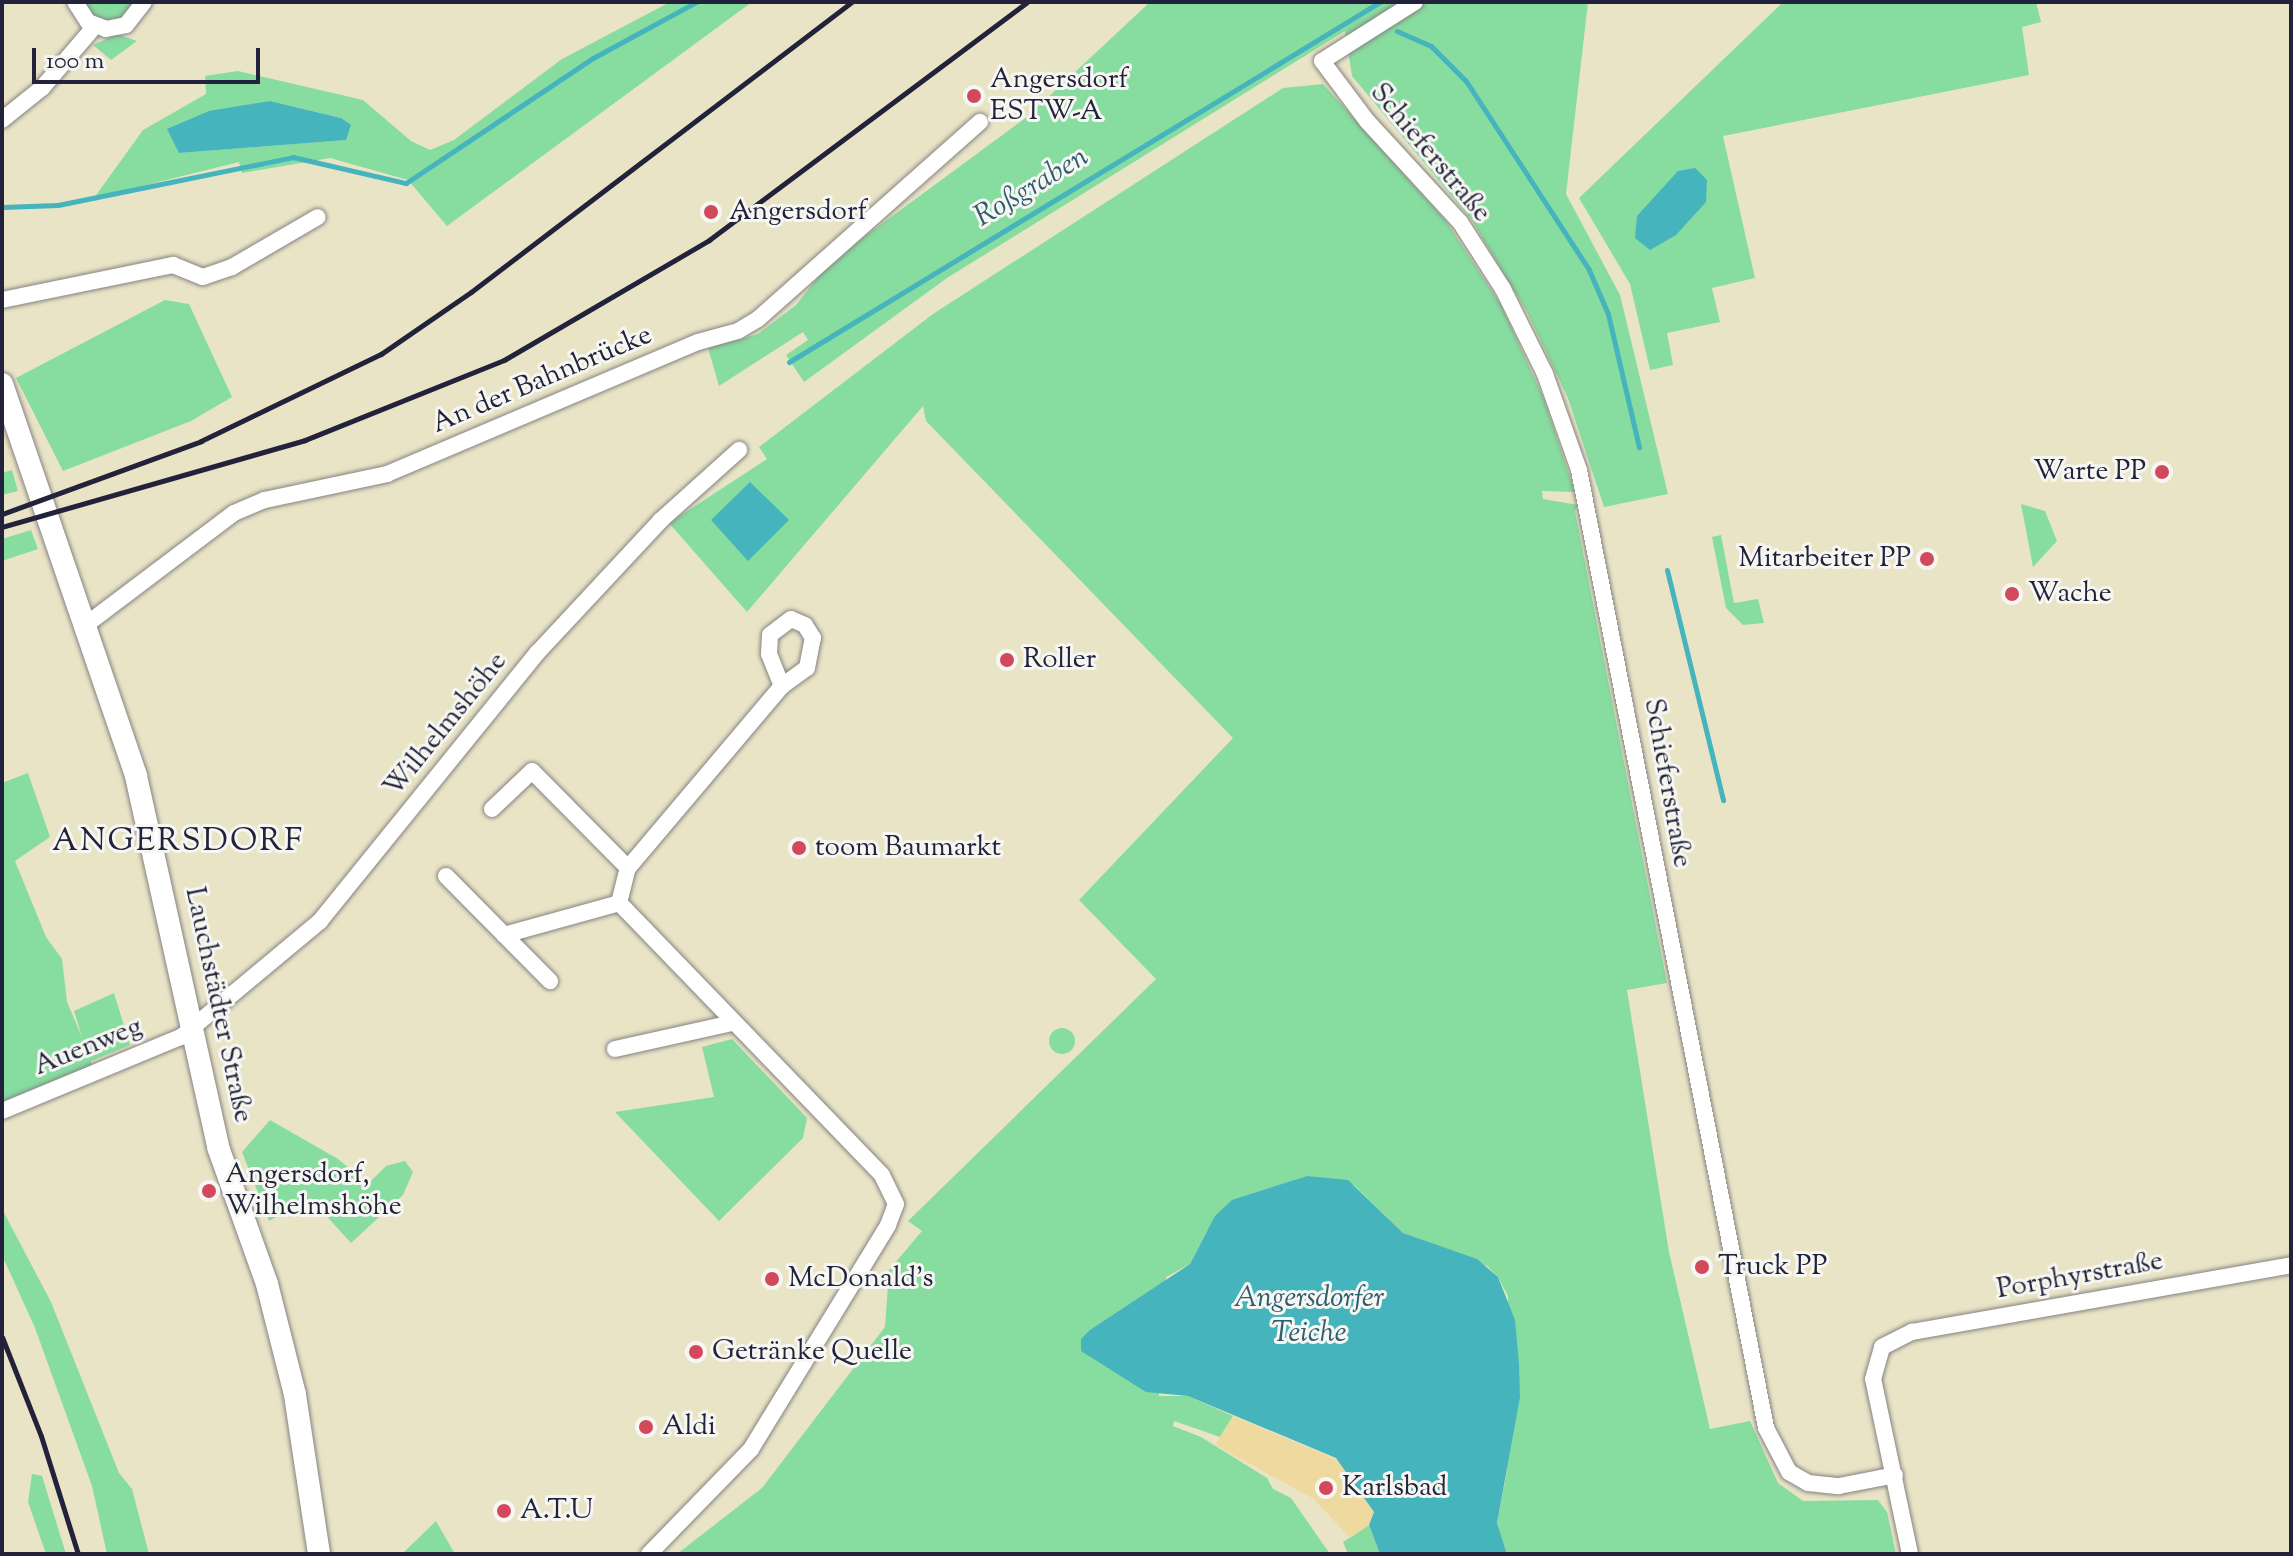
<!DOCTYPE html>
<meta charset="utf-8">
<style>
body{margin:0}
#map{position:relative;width:2293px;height:1556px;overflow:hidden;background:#eae4c7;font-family:"Sorts Mill Goudy",serif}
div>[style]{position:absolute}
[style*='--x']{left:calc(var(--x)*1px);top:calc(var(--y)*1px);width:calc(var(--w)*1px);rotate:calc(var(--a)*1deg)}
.green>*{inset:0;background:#87dca0}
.round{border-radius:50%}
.sand>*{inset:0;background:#eeda9e}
.water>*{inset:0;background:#45b4bc}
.stream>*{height:5px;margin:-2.5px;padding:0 2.5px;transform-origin:2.5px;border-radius:2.5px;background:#45b4bc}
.roads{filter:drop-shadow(0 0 2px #868381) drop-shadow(0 0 2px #868381)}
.street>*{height:16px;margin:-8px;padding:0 8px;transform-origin:8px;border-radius:8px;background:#fff}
.secondary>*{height:22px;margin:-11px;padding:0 11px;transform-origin:11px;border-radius:11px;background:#fff}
.rail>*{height:5px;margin:-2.5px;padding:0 2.5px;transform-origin:2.5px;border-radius:2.5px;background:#22223b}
.dots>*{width:22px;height:22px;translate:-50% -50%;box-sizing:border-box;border:4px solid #f6f6f2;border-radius:50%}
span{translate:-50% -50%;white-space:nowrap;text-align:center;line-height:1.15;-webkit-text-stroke:6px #f6f6f2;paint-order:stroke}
.poi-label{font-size:28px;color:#22223b}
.left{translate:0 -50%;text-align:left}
.right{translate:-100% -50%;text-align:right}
.street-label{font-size:28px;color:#22223b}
.water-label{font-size:30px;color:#305c6f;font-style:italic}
.quarter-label{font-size:32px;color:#22223b;letter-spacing:2px}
.frame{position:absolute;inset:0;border:4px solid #22223b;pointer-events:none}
.scale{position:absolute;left:32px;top:48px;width:228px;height:36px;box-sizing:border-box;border:4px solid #22223b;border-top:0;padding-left:10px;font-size:24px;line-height:28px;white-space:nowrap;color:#22223b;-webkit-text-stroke:6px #f6f6f2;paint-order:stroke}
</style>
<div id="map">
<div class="green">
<div style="clip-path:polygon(81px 2px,137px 2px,118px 22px,97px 21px)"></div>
<div style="clip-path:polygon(evenodd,670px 2px,752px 2px,447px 226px,408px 180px,330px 158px,242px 173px,239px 162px,94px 198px,143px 130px,206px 94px,205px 76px,238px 71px,363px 100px,411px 141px,430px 150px,454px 140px,562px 59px,670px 2px,270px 101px,341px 118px,345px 140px,179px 153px,244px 106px,270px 101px)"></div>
<div style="clip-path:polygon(1150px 2px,1588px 2px,1566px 194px,1620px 295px,1668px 494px,1604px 507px,1568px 398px,1527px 312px,1471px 219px,1352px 76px,1345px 31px,947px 278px,804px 382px,786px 355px,808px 340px,803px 332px,719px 386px,708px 348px,758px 334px,796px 305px,830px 262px,1027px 117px)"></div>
<div style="clip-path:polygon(1783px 2px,2036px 2px,2041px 22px,2022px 27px,2029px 75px,1723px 136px,1755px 278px,1712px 288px,1720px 322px,1667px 333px,1673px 365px,1650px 370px,1630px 284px,1579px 198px)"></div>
<div style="clip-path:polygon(117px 34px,137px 41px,111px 60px,93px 45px)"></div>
<div style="clip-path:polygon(1323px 84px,1446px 221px,1501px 305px,1544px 399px,1575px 492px,1542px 491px,1543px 499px,1578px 505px,1575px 511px,1667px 983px,1627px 990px,1669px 1252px,1710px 1429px,1750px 1421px,1778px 1483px,1803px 1501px,1878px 1500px,1887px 1512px,1896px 1554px,1507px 1554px,1497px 1523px,1507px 1470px,1508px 1296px,1498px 1277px,1487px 1266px,1403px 1233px,1354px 1185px,1307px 1176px,1256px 1193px,1207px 1231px,1190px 1264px,1166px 1277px,1159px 1396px,1188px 1396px,1233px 1416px,1220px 1437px,1174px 1421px,1173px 1426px,1201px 1437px,1267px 1478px,1273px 1489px,1291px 1498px,1330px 1554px,677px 1554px,762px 1488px,885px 1327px,889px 1270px,922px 1231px,908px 1221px,1156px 979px,1079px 900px,1233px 738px,926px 421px,923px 406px,747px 612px,669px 523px,767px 459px,759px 447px,933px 314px,1283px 88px)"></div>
<div style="clip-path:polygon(165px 300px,189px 304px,232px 397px,191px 421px,63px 471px,16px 378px)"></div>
<div style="clip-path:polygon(12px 470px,18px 491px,2px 495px,2px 473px)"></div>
<div style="clip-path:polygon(2021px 504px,2045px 511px,2057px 541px,2033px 567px)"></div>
<div style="clip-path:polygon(31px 530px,38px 549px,2px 561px,2px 539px)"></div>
<div style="clip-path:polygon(1721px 535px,1734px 603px,1758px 599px,1764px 623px,1743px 625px,1726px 608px,1712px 537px)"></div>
<div style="clip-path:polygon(28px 773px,50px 837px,15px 861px,46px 937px,62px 959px,67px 1002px,82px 1037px,74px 1011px,114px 993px,130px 1045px,91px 1061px,93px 1069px,2px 1107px,2px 783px)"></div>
<div class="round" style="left:1049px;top:1028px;width:26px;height:26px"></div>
<div style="clip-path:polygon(732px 1039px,807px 1118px,803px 1138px,719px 1221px,615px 1112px,714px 1097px,702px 1047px)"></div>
<div style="clip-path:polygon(270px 1120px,338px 1159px,368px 1184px,386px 1166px,405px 1161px,413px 1172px,403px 1195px,351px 1243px,310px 1198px,269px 1221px,242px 1152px)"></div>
<div style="clip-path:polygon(2px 1209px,51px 1302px,119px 1473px,132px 1489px,149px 1554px,107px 1554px,92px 1486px,35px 1328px,2px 1255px)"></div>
<div style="clip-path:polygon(32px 1474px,42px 1476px,66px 1554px,46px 1554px,28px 1502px)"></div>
<div style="clip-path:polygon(436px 1521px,455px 1554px,402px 1554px)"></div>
<div style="clip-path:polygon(1369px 1525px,1380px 1554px,1348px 1554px,1343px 1542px)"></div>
</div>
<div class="sand">
<div style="clip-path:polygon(1233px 1416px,1342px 1462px,1374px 1513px,1369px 1525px,1350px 1538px,1314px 1499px,1215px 1445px)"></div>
</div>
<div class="water">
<div style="clip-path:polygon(270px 101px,341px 118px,351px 125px,346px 140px,179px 153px,167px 129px,209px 111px)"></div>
<div style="clip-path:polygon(1695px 168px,1707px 180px,1706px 202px,1676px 235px,1650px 250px,1635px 238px,1637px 216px,1678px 171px)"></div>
<div style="clip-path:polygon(750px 482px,789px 520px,748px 561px,711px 520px)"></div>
<div style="clip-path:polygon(1307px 1176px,1348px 1180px,1403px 1233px,1477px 1259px,1498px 1277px,1515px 1320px,1519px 1364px,1520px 1397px,1497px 1523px,1507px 1554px,1380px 1554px,1369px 1525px,1374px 1512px,1336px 1458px,1188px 1396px,1146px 1392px,1081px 1351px,1081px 1339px,1090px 1330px,1190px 1264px,1215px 1216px,1232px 1200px)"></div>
</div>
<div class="stream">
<div style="--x:1397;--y:31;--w:37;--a:24"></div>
<div style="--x:1431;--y:46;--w:49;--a:45"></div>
<div style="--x:1466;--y:81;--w:225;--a:56.9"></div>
<div style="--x:1589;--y:270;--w:48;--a:66.6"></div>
<div style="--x:1608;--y:314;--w:137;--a:76.9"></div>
<div style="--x:2;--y:207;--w:56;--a:-2"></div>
<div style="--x:58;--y:205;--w:240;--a:-11.5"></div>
<div style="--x:293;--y:157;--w:116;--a:13"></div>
<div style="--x:406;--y:183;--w:225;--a:-33.8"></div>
<div style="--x:593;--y:58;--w:117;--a:-28.5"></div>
<div style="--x:789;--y:362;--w:692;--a:-31.35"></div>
<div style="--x:1667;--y:570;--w:237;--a:76.3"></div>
</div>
<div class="roads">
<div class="street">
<div style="--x:75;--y:2;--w:24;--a:57"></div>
<div style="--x:88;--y:22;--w:19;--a:21"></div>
<div style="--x:106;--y:29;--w:20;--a:-11"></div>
<div style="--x:126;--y:25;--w:29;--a:-52"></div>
<div style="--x:1415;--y:2;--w:110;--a:147.6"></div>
<div style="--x:1322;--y:61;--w:75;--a:53.1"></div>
<div style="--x:1367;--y:121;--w:137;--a:47.4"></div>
<div style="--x:1460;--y:222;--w:80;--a:57.3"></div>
<div style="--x:1503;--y:289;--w:95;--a:63.7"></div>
<div style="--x:1545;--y:374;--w:102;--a:70.5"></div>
<div style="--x:1579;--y:470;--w:976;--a:78.95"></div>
<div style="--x:1766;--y:1428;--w:50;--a:62.4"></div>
<div style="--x:1789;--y:1472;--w:22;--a:30"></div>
<div style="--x:1808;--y:1483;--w:31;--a:6"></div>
<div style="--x:1839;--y:1486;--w:57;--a:-11.1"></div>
<div style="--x:2;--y:120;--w:51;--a:-38.7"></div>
<div style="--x:42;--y:88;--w:82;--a:-49.5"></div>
<div style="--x:2;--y:300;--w:175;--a:-11.6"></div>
<div style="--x:173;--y:265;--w:32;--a:22"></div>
<div style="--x:203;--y:277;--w:31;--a:-19"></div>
<div style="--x:232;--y:267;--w:99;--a:-30.2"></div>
<div style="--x:87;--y:624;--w:184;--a:-37.1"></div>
<div style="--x:234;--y:513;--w:34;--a:-23"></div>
<div style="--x:265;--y:500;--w:125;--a:-12"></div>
<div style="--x:387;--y:474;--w:338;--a:-23"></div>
<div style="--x:698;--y:342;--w:41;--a:-15.4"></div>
<div style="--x:738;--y:331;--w:23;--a:-31"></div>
<div style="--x:758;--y:319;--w:297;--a:-41.6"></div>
<div style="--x:492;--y:809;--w:55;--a:-43.5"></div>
<div style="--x:532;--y:771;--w:136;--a:45.3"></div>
<div style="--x:446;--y:876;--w:148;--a:45.3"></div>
<div style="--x:504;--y:935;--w:119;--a:-15.5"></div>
<div style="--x:615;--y:1049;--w:120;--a:-12.5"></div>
<div style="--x:2;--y:1111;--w:194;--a:-22.5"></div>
<div style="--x:181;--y:1037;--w:181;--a:-39.8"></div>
<div style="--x:320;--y:921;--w:346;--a:-51"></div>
<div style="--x:538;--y:652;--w:180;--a:-47"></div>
<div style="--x:661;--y:520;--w:105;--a:-41.9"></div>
<div style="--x:649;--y:1554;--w:146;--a:-45.8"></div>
<div style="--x:751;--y:1449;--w:263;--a:-58.5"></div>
<div style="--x:888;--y:1225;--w:22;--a:-69"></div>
<div style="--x:896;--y:1204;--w:32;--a:-116"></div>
<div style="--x:882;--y:1175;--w:378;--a:-134"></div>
<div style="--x:619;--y:903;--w:36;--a:-76"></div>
<div style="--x:628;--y:868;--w:238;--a:-49.8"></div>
<div style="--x:782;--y:686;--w:31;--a:-36"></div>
<div style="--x:807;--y:668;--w:31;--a:-79"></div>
<div style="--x:813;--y:638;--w:15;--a:-122"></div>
<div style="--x:805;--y:625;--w:15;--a:-157"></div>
<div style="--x:791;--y:619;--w:26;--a:143"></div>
<div style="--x:770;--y:635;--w:19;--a:93"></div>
<div style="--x:769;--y:654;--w:35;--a:68"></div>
<div style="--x:1910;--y:1554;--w:179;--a:-101.9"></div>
<div style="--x:1873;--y:1379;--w:33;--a:-74"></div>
<div style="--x:1882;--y:1347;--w:34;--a:-27"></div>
<div style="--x:1912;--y:1332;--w:385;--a:-10"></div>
</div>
<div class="secondary">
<div style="--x:2;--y:384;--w:414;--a:71.1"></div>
<div style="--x:136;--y:776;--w:380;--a:77.5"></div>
<div style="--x:218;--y:1147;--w:145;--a:70.3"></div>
<div style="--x:267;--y:1284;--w:114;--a:75.8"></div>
<div style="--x:295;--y:1395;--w:161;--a:81.4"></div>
</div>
</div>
<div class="rail">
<div style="--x:2;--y:514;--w:212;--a:-20.1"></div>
<div style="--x:201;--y:441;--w:200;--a:-25.8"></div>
<div style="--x:381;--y:354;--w:109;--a:-34.6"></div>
<div style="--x:471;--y:292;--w:478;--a:-37.3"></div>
<div style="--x:2;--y:527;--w:315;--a:-16"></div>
<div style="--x:305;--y:440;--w:214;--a:-21.9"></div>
<div style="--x:504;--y:360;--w:238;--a:-30.3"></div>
<div style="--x:709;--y:240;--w:397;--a:-36.8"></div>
<div style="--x:2;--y:1337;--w:106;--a:68.5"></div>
<div style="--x:41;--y:1436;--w:124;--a:72.6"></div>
</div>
<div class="dots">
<div style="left:974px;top:96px;background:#d1495b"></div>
<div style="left:711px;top:212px;background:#d1495b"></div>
<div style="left:2162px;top:472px;background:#d1495b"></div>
<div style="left:1927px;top:559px;background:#d1495b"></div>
<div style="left:2012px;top:594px;background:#d1495b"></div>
<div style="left:1007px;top:660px;background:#d1495b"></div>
<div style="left:799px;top:848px;background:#d1495b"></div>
<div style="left:209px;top:1191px;background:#d1495b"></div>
<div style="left:1702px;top:1267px;background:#d1495b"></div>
<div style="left:772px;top:1279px;background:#d1495b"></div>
<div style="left:696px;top:1352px;background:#d1495b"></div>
<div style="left:646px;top:1427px;background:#d1495b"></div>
<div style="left:1326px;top:1488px;background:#d1495b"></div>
<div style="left:504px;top:1511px;background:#d1495b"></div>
</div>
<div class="poi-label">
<span class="left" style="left:990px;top:96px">Angersdorf<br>ESTW-A</span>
<span class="left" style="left:729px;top:212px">Angersdorf</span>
<span class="right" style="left:2146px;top:472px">Warte PP</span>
<span class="right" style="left:1911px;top:559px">Mitarbeiter PP</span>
<span class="left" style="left:2028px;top:594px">Wache</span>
<span class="left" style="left:1023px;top:660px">Roller</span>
<span class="left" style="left:815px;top:848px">toom Baumarkt</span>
<span class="left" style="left:225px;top:1191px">Angersdorf,<br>Wilhelmshöhe</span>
<span class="left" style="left:1718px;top:1267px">Truck PP</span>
<span class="left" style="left:788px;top:1279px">McDonald's</span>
<span class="left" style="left:712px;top:1352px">Getränke Quelle</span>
<span class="left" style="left:662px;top:1427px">Aldi</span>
<span class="left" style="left:1342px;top:1488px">Karlsbad</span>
<span class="left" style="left:520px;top:1511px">A.T.U</span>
</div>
<div class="street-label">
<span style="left:1430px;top:153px;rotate:50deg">Schieferstraße</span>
<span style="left:542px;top:380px;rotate:-23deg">An der Bahnbrücke</span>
<span style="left:446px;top:725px;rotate:-51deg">Wilhelmshöhe</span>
<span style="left:1667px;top:783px;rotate:80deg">Schieferstraße</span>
<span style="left:218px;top:1005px;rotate:78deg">Lauchstädter Straße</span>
<span style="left:88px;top:1047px;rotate:-22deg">Auenweg</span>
<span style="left:2080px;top:1276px;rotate:-10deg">Porphyrstraße</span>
</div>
<div class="water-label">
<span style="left:1032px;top:188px;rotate:-31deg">Roßgraben</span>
<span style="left:1309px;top:1316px">Angersdorfer<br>Teiche</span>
</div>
<div class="quarter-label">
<span style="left:178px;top:842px">ANGERSDORF</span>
</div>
<div class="frame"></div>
<div class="scale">100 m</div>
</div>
